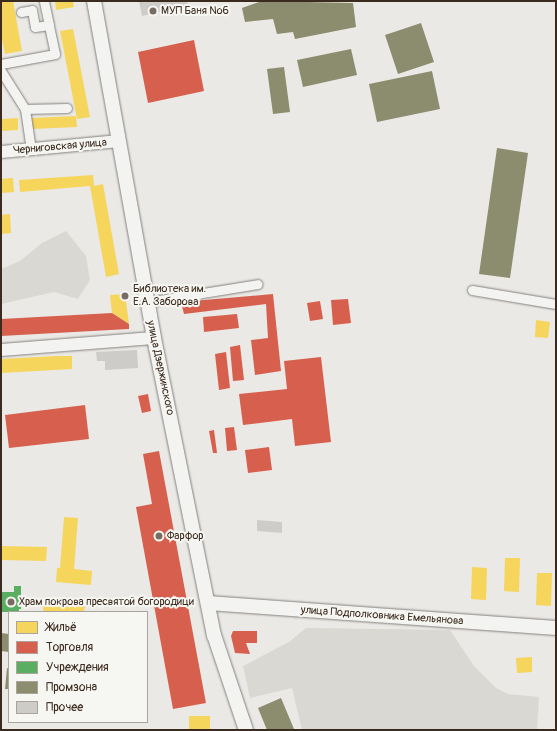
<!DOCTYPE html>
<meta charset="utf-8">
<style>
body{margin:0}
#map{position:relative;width:557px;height:731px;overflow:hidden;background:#eae9e6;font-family:Pangolin,sans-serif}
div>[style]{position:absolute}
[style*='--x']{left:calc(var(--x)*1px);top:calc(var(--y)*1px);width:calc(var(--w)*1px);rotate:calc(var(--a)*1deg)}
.green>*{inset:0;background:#dad8d3}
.homes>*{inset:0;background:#f6d55c}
.shops>*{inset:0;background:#d6604d}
.public>*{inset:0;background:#5aae61}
.industry>*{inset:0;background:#8c8c6e}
.building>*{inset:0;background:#cdccc9}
.roads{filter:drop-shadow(0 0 1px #85817d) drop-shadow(0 0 1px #85817d)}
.minor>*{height:9px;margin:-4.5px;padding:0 4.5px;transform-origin:4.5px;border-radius:4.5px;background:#f3f3f1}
.secondary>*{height:12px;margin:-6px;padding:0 6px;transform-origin:6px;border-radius:6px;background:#f3f3f1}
.primary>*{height:14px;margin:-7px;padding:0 7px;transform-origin:7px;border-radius:7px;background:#f3f3f1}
.dots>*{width:11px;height:11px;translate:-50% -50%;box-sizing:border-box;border:2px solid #f6f6f2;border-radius:50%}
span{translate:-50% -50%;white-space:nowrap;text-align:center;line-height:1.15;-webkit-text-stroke:4px #f6f6f2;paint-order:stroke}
.poi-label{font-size:11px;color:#3b2a1e}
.left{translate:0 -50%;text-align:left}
.street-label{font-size:11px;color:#3b2a1e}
.frame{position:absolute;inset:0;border:2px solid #3b2a1e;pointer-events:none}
.legend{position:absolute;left:8px;top:611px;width:140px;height:112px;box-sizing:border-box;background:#f6f6f2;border:1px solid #aba49d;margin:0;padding:5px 7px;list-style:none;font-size:12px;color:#3b2a1e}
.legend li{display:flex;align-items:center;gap:8px;height:20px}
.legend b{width:20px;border:1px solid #aba49d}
</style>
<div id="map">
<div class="green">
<div style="clip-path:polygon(66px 231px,86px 256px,90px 280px,78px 299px,54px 292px,1px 304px,1px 269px,20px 261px,42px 243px)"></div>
<div style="clip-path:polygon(306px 628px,450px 630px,474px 666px,496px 688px,508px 694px,539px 697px,537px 730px,302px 730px,292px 688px,250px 698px,243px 666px,289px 642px)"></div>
</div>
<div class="homes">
<div style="clip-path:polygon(1px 1px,13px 1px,22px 51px,5px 54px,1px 34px)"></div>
<div style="clip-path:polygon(55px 1px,73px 1px,74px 7px,56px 10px)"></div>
<div style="clip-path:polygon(73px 29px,90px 117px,77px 119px,60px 31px)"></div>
<div style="clip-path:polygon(76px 116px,77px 127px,32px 129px,32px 118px)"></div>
<div style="clip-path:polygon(18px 118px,18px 130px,1px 131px,1px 119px)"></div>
<div style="clip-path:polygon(93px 175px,94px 186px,103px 184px,119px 274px,106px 277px,90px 186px,20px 192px,19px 180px)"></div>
<div style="clip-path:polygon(13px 178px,14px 192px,1px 193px,1px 179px)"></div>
<div style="clip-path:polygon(10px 214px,11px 233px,1px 234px,1px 215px)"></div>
<div style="clip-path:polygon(125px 294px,129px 324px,112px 313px,110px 295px)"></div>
<div style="clip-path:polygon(536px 320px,550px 322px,548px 338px,535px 337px)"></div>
<div style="clip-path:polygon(56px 356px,72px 356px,72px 369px,1px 373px,1px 359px)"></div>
<div style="clip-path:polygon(64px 517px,78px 518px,74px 569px,92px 571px,91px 585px,56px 582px,57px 568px,60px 568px)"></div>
<div style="clip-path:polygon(1px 546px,47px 547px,46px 561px,1px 560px)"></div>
<div style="clip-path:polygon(505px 558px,520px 558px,519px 592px,504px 591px)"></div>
<div style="clip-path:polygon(472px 567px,487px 568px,486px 600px,471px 599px)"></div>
<div style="clip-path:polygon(537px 573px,552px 573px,551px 606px,536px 605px)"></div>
<div style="clip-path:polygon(44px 603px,85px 606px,84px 612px,43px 612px)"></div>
<div style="clip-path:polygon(532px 657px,532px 672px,517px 673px,516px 658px)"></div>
<div style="clip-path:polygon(189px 716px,210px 716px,210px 729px,189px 729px)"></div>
</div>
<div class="shops">
<div style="clip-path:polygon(194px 40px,204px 91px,148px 103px,138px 52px)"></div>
<div style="clip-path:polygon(273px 294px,281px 371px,255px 375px,251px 340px,268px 338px,266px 304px,184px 314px,181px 302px)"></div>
<div style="clip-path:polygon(348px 299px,351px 323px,333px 325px,331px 300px)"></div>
<div style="clip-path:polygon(320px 301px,323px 319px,310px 321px,307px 303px)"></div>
<div style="clip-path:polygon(112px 313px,129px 324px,129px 329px,1px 336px,1px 319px)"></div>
<div style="clip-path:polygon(237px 314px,239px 328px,204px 332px,203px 317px)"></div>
<div style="clip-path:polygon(240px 345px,244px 380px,233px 381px,230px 347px)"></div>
<div style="clip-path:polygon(226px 352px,230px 388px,219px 390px,215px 354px)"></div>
<div style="clip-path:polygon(321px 357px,331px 442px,295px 446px,292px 419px,243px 425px,239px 394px,287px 389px,284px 361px)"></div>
<div style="clip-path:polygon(148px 394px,151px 411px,142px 413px,138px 396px)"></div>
<div style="clip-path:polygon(85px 405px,89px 439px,9px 448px,5px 415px)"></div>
<div style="clip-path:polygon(234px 427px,237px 450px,227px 451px,225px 428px)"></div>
<div style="clip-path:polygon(214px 430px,217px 453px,213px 453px,209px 431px)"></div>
<div style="clip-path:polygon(269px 447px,272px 470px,248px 473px,245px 450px)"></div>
<div style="clip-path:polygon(159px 451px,206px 703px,173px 709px,136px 507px,152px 504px,143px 454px)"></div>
<div style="clip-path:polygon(233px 631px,257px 631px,257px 643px,246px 643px,250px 654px,235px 653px,231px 636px)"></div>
</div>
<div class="public">
<div style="clip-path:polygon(14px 586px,21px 586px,21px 609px,19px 609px,19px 612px,1px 612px,1px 592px,14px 592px)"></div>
</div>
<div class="industry">
<div style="clip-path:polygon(262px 1px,353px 3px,356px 27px,295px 39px,293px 32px,277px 34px,273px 19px,245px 22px,242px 8px)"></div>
<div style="clip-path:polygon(421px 23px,434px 62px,398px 74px,385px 35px)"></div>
<div style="clip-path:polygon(351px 49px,357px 75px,303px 87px,297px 60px)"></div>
<div style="clip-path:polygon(284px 67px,290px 112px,273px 114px,267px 69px)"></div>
<div style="clip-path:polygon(432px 71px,440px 109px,377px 122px,369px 84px)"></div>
<div style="clip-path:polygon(497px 148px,528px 153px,510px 278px,479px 274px)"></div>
<div style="clip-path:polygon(1px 633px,9px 634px,9px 652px,1px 651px)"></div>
<div style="clip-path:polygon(7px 668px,9px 669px,9px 689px,5px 689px)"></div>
<div style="clip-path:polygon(281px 698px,294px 729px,267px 730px,258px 708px)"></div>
</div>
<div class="building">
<div style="clip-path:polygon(139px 1px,187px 1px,188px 5px,142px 16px)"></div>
<div style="clip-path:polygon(137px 350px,138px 368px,105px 370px,105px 361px,97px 361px,96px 352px)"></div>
<div style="clip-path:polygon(257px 520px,282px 522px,282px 533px,257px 531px)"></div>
</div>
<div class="roads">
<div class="minor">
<div style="--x:21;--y:12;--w:11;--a:-10"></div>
<div style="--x:32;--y:10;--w:17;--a:80"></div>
<div style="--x:35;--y:27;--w:14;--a:-8"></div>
<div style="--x:49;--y:25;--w:25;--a:-102"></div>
<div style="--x:1;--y:64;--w:55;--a:-10.5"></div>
<div style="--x:55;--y:54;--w:30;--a:-102"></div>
<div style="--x:1;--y:71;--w:45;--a:57.7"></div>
<div style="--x:31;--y:150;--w:41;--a:-98.3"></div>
<div style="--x:25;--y:109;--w:42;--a:-1.4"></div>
<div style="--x:472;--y:290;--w:85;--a:9.5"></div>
<div style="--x:147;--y:302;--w:112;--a:-9.2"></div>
</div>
<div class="secondary">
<div style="--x:1;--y:152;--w:119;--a:-5.3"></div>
<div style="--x:1;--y:350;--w:153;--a:-4.5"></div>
</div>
<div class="primary">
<div style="--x:94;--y:1;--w:342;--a:79.9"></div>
<div style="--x:154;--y:338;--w:303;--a:78.6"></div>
<div style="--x:214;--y:635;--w:100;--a:71.4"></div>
<div style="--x:208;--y:603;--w:349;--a:4.1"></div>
</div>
</div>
<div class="dots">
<div style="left:153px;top:11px;background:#786d64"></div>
<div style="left:125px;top:296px;background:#786d64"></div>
<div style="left:159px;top:536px;background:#786d64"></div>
<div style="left:11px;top:602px;background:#786d64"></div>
</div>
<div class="poi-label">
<span class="left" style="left:161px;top:11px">МУП Баня №6</span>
<span class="left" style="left:133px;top:296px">Библиотека им.<br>Е.А. Заборова</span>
<span class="left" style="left:167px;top:536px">Фарфор</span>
<span class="left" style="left:19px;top:602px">Храм покрова пресвятой богородици</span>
</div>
<div class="street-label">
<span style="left:60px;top:147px;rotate:-5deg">Черниговская улица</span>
<span style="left:160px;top:368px;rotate:78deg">улица Дзержинского</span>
<span style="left:382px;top:616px;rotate:4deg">улица Подполковника Емельянова</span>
</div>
<div class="frame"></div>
<ul class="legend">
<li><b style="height:11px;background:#f6d55c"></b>Жильё</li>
<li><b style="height:11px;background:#d6604d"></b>Торговля</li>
<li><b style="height:11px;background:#5aae61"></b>Учреждения</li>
<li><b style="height:11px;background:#8c8c6e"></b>Промзона</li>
<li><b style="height:11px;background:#cdccc9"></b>Прочее</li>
</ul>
</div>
